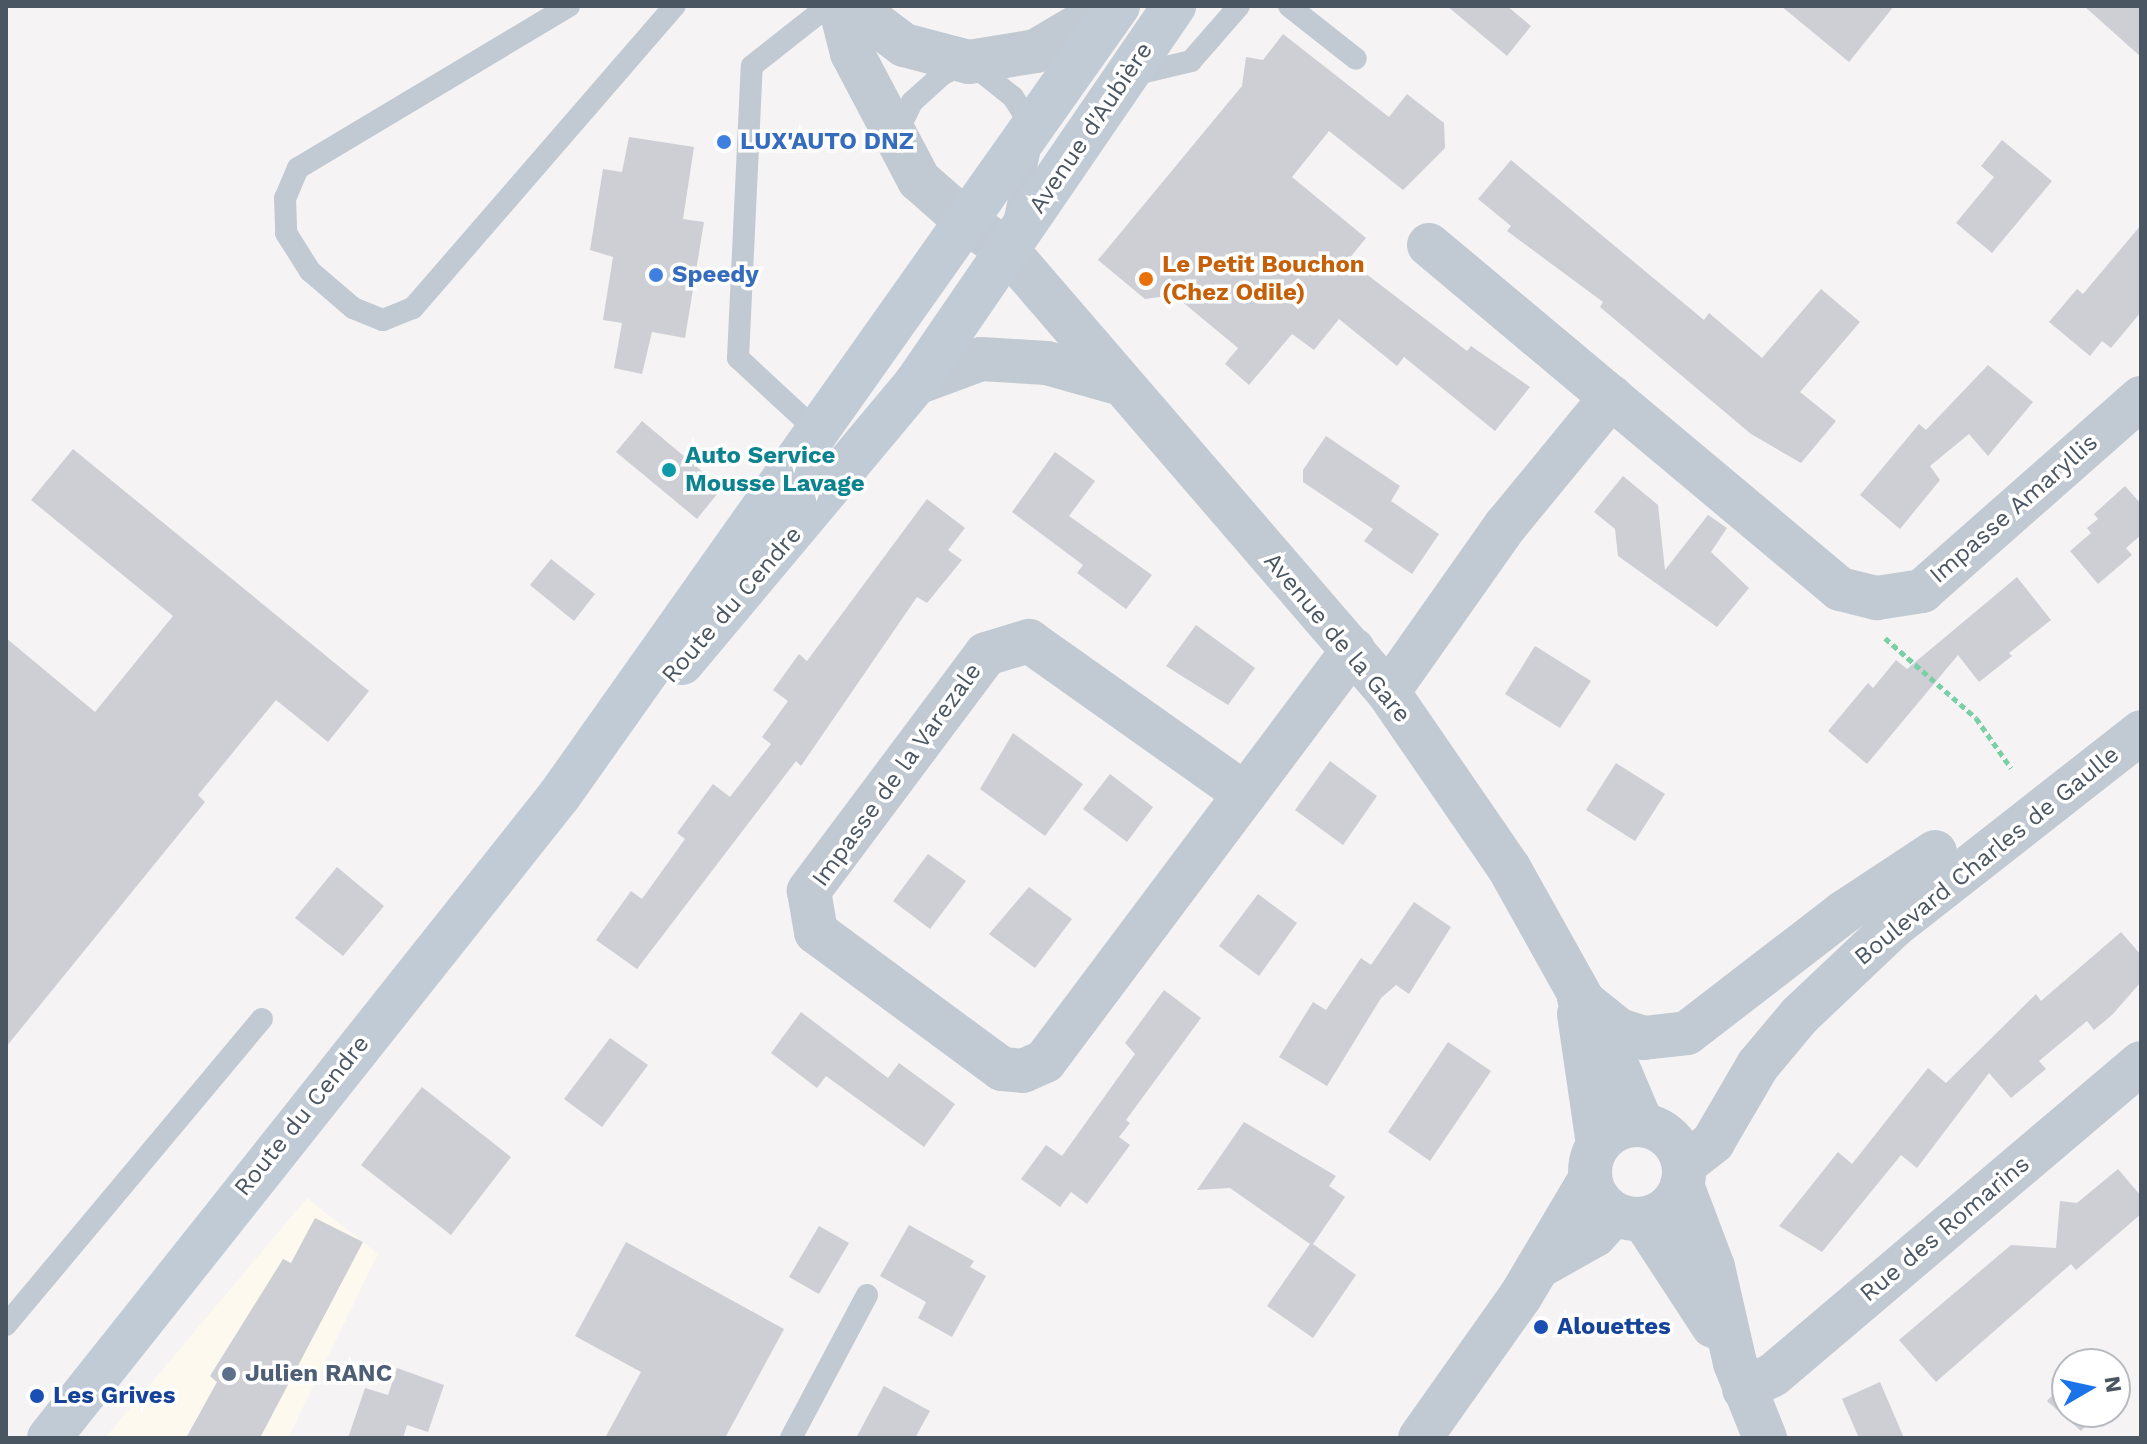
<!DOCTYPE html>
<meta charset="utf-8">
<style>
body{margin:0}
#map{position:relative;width:2147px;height:1444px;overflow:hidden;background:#f5f3f3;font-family:"Work Sans",sans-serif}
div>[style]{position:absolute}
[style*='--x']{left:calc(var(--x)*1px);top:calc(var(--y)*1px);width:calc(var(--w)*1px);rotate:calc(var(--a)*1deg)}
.commercial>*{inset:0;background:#fdf9ef}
.building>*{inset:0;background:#cdcfd5}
.path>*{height:5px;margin-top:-2.5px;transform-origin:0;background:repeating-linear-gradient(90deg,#7ad0a6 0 6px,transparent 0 10px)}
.service>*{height:22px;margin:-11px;padding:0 11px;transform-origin:11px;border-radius:11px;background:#c1cad2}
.minor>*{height:44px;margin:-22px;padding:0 22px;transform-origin:22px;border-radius:22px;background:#c1cad2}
.tertiary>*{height:44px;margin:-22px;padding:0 22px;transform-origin:22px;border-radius:22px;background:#c1cad2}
.tertiary>.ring{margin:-22px;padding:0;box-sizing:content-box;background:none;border:44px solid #c1cad2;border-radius:50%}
.secondary>*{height:44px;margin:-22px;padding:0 22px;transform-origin:22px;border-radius:22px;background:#c1cbd6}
.dots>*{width:22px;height:22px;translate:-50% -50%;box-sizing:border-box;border:4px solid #fff;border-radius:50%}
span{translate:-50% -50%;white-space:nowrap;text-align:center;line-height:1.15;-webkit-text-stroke:7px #fff;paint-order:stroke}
.street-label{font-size:24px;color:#4a5661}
.shop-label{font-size:24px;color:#366cbe;font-weight:700}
.left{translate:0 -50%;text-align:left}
.food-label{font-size:24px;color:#c56008;font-weight:700}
.culture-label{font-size:24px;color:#0d838f;font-weight:700}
.transit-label{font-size:24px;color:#164399;font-weight:700}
.service-label{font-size:24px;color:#4e5e75;font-weight:700}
.frame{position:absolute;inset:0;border:8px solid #4a5661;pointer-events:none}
.north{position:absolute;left:2051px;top:1348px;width:80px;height:80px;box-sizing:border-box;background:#fff;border:2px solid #b7bbc0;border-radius:50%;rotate:81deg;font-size:22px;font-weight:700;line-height:32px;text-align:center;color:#4a5661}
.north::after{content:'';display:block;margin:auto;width:28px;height:36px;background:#1a73e8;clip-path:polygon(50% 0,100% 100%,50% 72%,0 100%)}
</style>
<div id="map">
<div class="commercial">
<div style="clip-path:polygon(307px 1198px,378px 1254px,288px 1438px,105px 1438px)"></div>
</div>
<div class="building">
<div style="clip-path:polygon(1447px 6px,1507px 6px,1531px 26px,1507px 56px)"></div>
<div style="clip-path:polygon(1781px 6px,1894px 6px,1849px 62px)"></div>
<div style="clip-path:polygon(2084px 6px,2141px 6px,2141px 57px)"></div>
<div style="clip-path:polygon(1283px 34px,1389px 117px,1407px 94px,1444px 123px,1445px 148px,1403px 190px,1329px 131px,1292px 177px,1366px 238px,1348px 260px,1467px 351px,1471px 346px,1530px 387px,1495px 431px,1404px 357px,1397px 366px,1339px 319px,1314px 350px,1292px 334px,1249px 385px,1225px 364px,1238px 348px,1174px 295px,1145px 299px,1098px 260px,1242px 86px,1246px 57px,1263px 60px)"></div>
<div style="clip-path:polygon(629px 137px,694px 147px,683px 219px,704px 222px,685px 338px,652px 332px,642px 374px,614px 368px,622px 323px,603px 320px,613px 257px,590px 250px,603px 169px,622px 172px)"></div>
<div style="clip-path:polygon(2002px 140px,2052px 181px,1992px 253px,1956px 223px,1994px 177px,1981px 166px)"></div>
<div style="clip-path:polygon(1511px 160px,1704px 320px,1709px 313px,1762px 358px,1821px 289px,1860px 322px,1800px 392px,1836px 421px,1801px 463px,1751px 434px,1600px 307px,1603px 302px,1507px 231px,1511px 226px,1478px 199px)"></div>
<div style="clip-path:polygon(2141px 225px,2141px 312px,2111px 348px,2102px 341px,2090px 356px,2049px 322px,2077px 289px,2083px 294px)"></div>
<div style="clip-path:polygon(1988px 365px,2033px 402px,1988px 456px,1969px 434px,1930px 466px,1940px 480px,1900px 529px,1860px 495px,1919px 424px,1926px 430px)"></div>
<div style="clip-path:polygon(642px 421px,722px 488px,697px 519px,616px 452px)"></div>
<div style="clip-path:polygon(1326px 436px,1400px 486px,1391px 501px,1439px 534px,1412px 574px,1364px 541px,1373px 529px,1303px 482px,1303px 470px)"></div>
<div style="clip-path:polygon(73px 449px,369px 691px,328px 742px,276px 700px,198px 795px,205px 802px,6px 1047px,6px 638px,95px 712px,173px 616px,31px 500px)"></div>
<div style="clip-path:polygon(1055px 452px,1095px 481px,1069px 516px,1152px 575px,1126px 609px,1077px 573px,1083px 565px,1012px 512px)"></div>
<div style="clip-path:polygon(1623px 476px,1658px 505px,1665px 570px,1708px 515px,1727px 528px,1711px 552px,1749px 588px,1717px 627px,1618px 556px,1615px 529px,1594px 512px)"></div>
<div style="clip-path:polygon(2125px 486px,2141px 504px,2141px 535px,2126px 548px,2132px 555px,2098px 584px,2070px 551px,2091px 533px,2087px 528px,2098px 519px,2094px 514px)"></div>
<div style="clip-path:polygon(927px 499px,965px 528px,948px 550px,962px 560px,927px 603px,917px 597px,801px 766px,796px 761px,637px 969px,596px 940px,631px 891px,642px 899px,685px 839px,677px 833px,713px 784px,730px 797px,771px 744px,762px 737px,788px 701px,773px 690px,799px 654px,807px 661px)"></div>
<div style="clip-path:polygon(551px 559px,595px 594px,574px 621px,530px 585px)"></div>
<div style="clip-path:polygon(2017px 577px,2051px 620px,2009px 653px,2012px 656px,1979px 682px,1958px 655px,1867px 764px,1828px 731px,1868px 683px,1873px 688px,1896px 660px,1907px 669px)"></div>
<div style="clip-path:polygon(1196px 625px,1255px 668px,1228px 705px,1166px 666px)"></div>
<div style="clip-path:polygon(1535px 646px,1591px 681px,1560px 728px,1505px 694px)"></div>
<div style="clip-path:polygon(1013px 733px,1083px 784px,1045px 836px,980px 789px)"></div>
<div style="clip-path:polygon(1330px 761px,1377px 796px,1343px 845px,1295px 810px)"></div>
<div style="clip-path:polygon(1616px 763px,1665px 794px,1635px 841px,1586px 810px)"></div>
<div style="clip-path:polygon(1110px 774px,1153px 807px,1127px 842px,1083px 809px)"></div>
<div style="clip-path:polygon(928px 854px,966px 881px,930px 929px,893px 901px)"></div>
<div style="clip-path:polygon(337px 867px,384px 906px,343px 956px,295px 918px)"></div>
<div style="clip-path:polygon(1029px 887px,1072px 919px,1035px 968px,989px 934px)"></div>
<div style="clip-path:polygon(1258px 894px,1297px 923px,1259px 976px,1219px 946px)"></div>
<div style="clip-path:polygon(1414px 902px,1451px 927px,1409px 994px,1396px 985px,1381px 998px,1327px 1086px,1279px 1057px,1313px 1002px,1326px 1010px,1361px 958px,1371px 965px)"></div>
<div style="clip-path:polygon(2121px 932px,2141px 955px,2141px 982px,2112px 1015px,2094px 1030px,2087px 1021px,2039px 1061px,2046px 1069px,2011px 1098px,1989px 1073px,1917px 1168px,1901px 1155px,1822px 1252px,1779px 1226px,1838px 1152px,1852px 1164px,1928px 1068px,1946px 1083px,2036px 994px,2041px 1001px)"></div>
<div style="clip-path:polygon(1164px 990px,1201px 1018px,1126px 1120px,1130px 1123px,1119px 1137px,1130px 1145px,1087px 1204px,1071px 1192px,1060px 1207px,1021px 1179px,1046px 1145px,1062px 1156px,1135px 1054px,1125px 1043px)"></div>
<div style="clip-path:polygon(801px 1012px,888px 1078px,899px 1063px,955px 1104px,924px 1147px,826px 1076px,817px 1088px,771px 1053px)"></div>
<div style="clip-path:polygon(610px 1038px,648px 1065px,602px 1127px,564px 1099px)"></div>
<div style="clip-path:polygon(1448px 1042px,1491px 1071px,1430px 1161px,1388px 1132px)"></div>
<div style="clip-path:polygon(422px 1087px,511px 1157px,451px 1235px,361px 1165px)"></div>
<div style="clip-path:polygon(1244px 1122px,1336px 1176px,1329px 1186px,1345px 1197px,1313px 1244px,1356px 1275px,1313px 1338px,1267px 1306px,1310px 1244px,1230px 1188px,1197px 1190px)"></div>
<div style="clip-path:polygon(2118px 1169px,2141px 1196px,2141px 1214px,2076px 1270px,2071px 1264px,1936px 1382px,1899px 1340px,2011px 1245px,2056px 1248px,2060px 1201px,2077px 1203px)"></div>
<div style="clip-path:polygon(315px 1218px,363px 1242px,260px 1438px,186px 1438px,217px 1382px,210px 1376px,283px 1259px,291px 1263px)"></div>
<div style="clip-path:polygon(909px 1225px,974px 1261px,970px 1267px,986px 1276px,952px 1337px,918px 1318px,926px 1302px,880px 1276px)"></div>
<div style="clip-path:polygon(819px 1226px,849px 1243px,819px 1294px,789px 1277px)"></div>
<div style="clip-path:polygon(626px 1242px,784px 1329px,725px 1438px,605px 1438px,641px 1372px,575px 1336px)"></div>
<div style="clip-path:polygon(397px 1368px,444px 1385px,428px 1432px,407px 1425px,403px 1438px,348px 1438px,365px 1388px,388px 1395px)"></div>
<div style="clip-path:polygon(2067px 1379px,2067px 1412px,2099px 1412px,2081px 1431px,2047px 1401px)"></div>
<div style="clip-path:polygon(1880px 1382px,1904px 1438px,1859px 1438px,1842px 1399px)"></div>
<div style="clip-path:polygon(884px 1386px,930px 1411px,915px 1438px,856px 1438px)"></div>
</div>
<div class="path">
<div style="--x:1885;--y:638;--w:121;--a:41.3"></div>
<div style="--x:1976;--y:718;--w:61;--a:55"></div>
</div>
<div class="service">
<div style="--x:569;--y:6;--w:316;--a:149.1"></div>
<div style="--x:298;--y:168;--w:33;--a:113"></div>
<div style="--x:285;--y:198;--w:35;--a:88"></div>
<div style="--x:286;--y:233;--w:45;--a:57.7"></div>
<div style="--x:310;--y:271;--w:57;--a:40.7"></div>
<div style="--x:353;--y:308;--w:32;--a:22"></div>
<div style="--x:383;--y:320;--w:32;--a:-22"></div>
<div style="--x:413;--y:308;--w:400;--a:-49.1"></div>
<div style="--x:1289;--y:6;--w:85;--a:38.3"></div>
<div style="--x:1128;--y:76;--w:65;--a:-13.4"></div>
<div style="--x:1191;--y:61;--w:73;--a:-48.9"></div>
<div style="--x:896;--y:135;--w:37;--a:-64"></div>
<div style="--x:912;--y:102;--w:42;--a:-42.1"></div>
<div style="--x:943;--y:74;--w:29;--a:-25"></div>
<div style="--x:969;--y:62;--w:56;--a:38.5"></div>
<div style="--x:1013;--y:97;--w:39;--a:58"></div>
<div style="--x:1034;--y:130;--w:90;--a:102.2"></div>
<div style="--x:818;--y:432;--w:109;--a:-137.2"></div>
<div style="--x:738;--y:358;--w:292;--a:-87.3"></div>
<div style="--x:752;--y:66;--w:97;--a:-38.3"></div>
<div style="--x:6;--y:1325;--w:399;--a:-50.1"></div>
<div style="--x:791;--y:1438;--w:162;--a:-62"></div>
</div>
<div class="minor">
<div style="--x:840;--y:6;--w:49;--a:75.7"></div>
<div style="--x:852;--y:53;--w:144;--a:62.2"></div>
<div style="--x:919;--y:180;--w:65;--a:41.3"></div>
<div style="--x:852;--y:6;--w:65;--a:36.9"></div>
<div style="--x:904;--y:45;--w:67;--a:14.7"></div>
<div style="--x:969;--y:62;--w:68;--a:-9.3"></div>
<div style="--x:1036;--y:51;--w:88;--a:-30.6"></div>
<div style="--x:1429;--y:245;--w:536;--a:39.93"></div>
<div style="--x:1840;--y:589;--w:38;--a:14"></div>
<div style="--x:1877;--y:598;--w:46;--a:-8.8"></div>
<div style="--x:1922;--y:591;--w:292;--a:-41.4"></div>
<div style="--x:1388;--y:692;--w:204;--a:-54.8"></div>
<div style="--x:1506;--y:525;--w:166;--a:-50.6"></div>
<div style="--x:1245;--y:794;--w:265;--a:-144.7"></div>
<div style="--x:1029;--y:641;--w:45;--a:163.2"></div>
<div style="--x:986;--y:654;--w:296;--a:126.8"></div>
<div style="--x:809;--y:891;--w:42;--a:80.3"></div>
<div style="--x:816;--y:932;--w:231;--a:36.4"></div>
<div style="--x:1002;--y:1069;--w:21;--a:5"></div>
<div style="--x:1023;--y:1071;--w:24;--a:-24"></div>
<div style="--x:1045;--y:1061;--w:514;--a:-53.15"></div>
<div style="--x:1579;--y:998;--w:51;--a:38.7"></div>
<div style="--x:1619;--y:1030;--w:26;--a:18"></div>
<div style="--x:1644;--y:1038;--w:43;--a:-6.6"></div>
<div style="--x:1687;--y:1033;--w:198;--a:-37.6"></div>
<div style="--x:1844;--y:912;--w:109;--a:-33.4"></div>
<div style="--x:1684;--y:1165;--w:37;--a:-38"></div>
<div style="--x:1713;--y:1142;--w:89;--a:-59.7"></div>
<div style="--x:1758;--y:1065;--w:65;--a:-50"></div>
<div style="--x:1800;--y:1015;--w:129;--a:-43.4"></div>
<div style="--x:1894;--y:926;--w:314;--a:-38.1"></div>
<div style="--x:1540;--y:1266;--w:63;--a:-29.4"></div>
<div style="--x:1595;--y:1235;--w:28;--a:-48"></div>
<div style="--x:1744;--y:1389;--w:32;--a:-26"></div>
<div style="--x:1773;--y:1375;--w:482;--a:-40.3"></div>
<div style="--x:1420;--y:1438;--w:173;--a:-54.7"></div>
<div style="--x:1520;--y:1297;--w:137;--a:-59.3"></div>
</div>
<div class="tertiary">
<div style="--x:968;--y:223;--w:47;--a:34.7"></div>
<div style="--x:1007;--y:250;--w:584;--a:49.24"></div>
<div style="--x:1388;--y:692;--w:214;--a:55.5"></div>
<div style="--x:1509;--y:868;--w:207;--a:60.8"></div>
<div style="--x:1610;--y:1049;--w:82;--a:66.9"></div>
<div style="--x:916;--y:383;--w:69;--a:-20.3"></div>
<div style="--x:981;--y:359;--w:66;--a:3.5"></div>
<div style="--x:1047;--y:363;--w:74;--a:15.7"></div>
<div style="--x:1579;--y:1014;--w:131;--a:81.7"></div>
<div class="ring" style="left:1590px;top:1125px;width:50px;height:50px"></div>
<div style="--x:1682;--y:1185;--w:88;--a:69.3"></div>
<div style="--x:1713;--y:1267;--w:98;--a:77.1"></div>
<div style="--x:1735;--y:1363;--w:81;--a:68.2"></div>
<div style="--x:1643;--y:1219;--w:128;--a:56.8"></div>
</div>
<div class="secondary">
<div style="--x:682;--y:663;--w:365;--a:-50.1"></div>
<div style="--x:916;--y:383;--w:457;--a:-55.6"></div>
<div style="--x:49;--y:1438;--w:820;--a:-51.54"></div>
<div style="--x:559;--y:796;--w:968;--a:-54.72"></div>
</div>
<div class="dots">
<div style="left:724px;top:142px;background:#3f7fe0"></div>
<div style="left:656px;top:275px;background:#3f7fe0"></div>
<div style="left:1146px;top:279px;background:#e8710a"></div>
<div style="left:669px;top:470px;background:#0f9aa8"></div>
<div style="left:1541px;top:1327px;background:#1a4fb4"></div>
<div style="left:229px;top:1374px;background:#5c6f8a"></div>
<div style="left:37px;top:1396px;background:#1a4fb4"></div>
</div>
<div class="street-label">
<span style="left:1091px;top:128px;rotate:-56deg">Avenue d'Aubière</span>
<span style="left:2014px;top:509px;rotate:-41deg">Impasse Amaryllis</span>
<span style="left:732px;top:605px;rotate:-49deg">Route du Cendre</span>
<span style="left:1337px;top:638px;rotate:50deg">Avenue de la Gare</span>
<span style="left:897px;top:775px;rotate:-54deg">Impasse de la Varezale</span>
<span style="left:1987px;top:856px;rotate:-39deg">Boulevard Charles de Gaulle</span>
<span style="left:302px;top:1116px;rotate:-51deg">Route du Cendre</span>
<span style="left:1945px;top:1229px;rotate:-40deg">Rue des Romarins</span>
</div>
<div class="shop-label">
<span class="left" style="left:740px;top:142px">LUX'AUTO DNZ</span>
<span class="left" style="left:672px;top:275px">Speedy</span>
</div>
<div class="food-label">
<span class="left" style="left:1162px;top:279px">Le Petit Bouchon<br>(Chez Odile)</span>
</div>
<div class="culture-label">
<span class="left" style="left:685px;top:470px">Auto Service<br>Mousse Lavage</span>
</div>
<div class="transit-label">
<span class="left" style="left:1557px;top:1327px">Alouettes</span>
<span class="left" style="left:53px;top:1396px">Les Grives</span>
</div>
<div class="service-label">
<span class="left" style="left:245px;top:1374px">Julien RANC</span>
</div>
<div class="frame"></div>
<div class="north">N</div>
</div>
